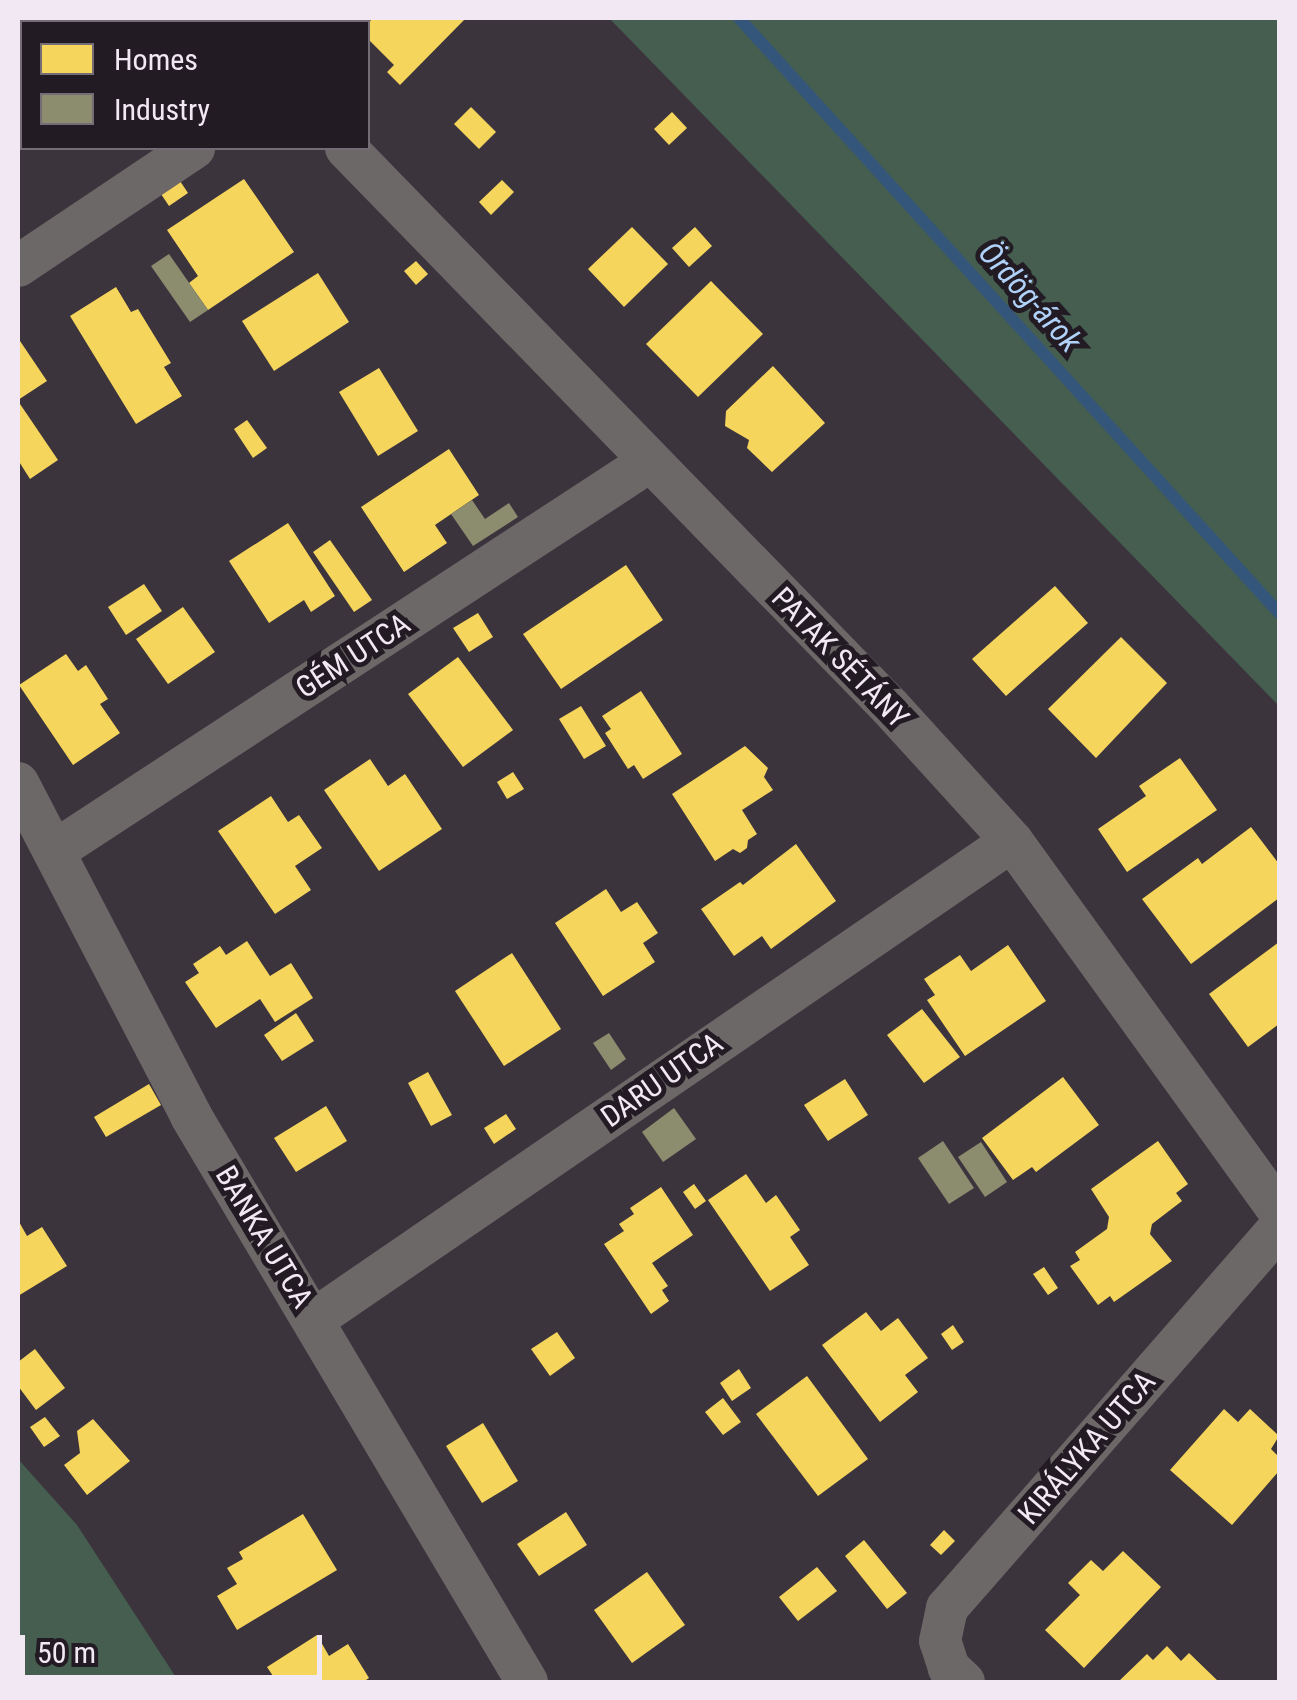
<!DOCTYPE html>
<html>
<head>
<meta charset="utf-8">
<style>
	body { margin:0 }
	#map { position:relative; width:1297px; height:1700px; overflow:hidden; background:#3c343d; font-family:"Roboto Condensed",sans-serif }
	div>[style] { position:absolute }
	.green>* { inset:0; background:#455e4f }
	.homes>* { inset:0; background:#f6d55c }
	.industry>* { inset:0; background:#8c8c6e }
	.stream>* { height:12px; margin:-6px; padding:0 6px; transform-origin:6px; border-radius:6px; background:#35567b }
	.minor>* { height:42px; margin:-21px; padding:0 21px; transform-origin:21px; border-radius:21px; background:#6c6868 }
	span { translate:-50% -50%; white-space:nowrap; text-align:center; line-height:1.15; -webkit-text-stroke:10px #221b23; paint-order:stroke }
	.street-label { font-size:30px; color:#f2e8f3 }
	.water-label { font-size:32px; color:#b0d2f9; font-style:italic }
	.frame { position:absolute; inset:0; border:20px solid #f2e8f3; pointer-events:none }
	.legend { position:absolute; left:20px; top:20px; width:350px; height:130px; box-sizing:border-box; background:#221b23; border:2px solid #756d76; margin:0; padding:12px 18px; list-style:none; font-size:30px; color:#f2e8f3 }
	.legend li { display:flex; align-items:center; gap:20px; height:50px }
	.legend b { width:50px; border:2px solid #756d76 }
	.scale { position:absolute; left:20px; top:1635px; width:302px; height:45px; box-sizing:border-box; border:5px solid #f2e8f3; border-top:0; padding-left:12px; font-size:30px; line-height:35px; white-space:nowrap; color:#f2e8f3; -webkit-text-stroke:8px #221b23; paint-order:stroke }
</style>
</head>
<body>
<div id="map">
	<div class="green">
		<div style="clip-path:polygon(609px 18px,1279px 18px,1279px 706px)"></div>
		<div style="clip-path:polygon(18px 1459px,77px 1525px,179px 1682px,18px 1682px)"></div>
	</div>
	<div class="homes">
		<div style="clip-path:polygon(373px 18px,466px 18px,400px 85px,387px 72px,394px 65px,368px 39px,368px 23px)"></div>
		<div style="clip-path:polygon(471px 107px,496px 132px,479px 149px,454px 124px)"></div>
		<div style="clip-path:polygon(672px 112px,687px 128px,669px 145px,654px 129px)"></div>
		<div style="clip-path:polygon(244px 179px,294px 252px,208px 310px,189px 283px,198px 276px,167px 230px)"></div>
		<div style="clip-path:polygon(502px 180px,514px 192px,491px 215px,479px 202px)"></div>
		<div style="clip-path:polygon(180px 181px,188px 193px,169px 206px,161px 194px)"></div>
		<div style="clip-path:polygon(632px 227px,668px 264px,624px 307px,588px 269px)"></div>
		<div style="clip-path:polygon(695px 227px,712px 246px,689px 267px,672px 248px)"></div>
		<div style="clip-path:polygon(416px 261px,428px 274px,416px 285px,404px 271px)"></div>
		<div style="clip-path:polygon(318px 273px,349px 322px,274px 371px,242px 321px)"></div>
		<div style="clip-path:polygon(711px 281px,763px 334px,698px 397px,646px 344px)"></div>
		<div style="clip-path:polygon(116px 287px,131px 312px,138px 309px,171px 363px,164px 367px,182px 396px,136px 424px,70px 316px)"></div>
		<div style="clip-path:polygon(18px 338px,47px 381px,18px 400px)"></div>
		<div style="clip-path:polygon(773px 366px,825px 423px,772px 472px,747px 448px,749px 440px,725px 426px,726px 411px)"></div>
		<div style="clip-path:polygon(379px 368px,418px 431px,378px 456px,339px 392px)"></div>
		<div style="clip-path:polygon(18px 401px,58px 460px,30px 479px,18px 460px)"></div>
		<div style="clip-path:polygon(247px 420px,267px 448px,253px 458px,234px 429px)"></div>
		<div style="clip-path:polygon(449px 449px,479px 495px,435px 525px,447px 543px,404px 572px,361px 507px)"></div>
		<div style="clip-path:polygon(288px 523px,335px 596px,311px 612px,304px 600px,269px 623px,229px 561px)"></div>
		<div style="clip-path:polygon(330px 540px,372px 600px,354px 612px,313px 552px)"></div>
		<div style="clip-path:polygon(626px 565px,663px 620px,561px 689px,523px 634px)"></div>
		<div style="clip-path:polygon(144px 584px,162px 611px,126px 635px,108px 607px)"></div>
		<div style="clip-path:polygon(1055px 586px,1088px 623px,1006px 696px,972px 659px)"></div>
		<div style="clip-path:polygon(183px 607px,215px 652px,168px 684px,136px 639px)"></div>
		<div style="clip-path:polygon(478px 613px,493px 637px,469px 652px,453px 628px)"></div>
		<div style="clip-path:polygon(1121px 637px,1167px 683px,1096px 758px,1048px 709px)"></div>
		<div style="clip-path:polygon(66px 654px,78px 671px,86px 665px,108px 699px,100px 704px,120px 733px,73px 765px,19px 685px)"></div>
		<div style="clip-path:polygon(458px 657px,513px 730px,463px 767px,408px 694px)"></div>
		<div style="clip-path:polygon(641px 691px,682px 754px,643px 779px,634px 765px,628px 769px,605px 733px,611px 729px,602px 716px)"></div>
		<div style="clip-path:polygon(581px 706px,606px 746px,584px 759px,559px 719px)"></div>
		<div style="clip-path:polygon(745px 746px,768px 768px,764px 777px,773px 790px,742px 810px,757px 834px,748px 840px,747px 848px,740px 853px,733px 849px,715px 861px,672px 794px)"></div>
		<div style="clip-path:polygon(1180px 758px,1217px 810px,1127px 872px,1098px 829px,1146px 796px,1139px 786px)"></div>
		<div style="clip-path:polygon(370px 759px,388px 786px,405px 774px,442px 829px,379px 871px,324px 790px)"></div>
		<div style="clip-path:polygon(513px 772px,524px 789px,507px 799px,497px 782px)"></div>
		<div style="clip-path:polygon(271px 796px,288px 822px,299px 815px,322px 848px,295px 866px,311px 890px,275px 914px,218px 831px)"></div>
		<div style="clip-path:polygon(1251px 827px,1279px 864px,1279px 898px,1191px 964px,1142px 899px,1198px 858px,1202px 864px)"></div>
		<div style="clip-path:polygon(796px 844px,836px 901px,771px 949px,762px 936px,734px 956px,701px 909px,740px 882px,743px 885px)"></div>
		<div style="clip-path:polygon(606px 889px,621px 912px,637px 902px,658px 933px,643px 943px,655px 962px,603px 996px,555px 923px)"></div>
		<div style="clip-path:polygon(247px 941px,270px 976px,291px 963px,313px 998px,275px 1022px,260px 999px,216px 1028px,185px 982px,199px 973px,193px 964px,220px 946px,226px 955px)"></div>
		<div style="clip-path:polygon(1279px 942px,1279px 1024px,1248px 1047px,1209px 994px)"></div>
		<div style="clip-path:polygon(1008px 945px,1046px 1001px,965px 1056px,927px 1000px,935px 995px,924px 979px,960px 955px,971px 971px)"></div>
		<div style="clip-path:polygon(512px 953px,561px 1029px,504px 1066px,455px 991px)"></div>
		<div style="clip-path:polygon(922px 1009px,960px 1057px,924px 1083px,887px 1035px)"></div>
		<div style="clip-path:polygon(296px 1013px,314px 1041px,282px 1061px,264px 1035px)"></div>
		<div style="clip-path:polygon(428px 1072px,452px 1115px,431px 1126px,408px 1083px)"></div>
		<div style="clip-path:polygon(1063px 1077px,1099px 1125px,1036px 1172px,1032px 1167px,1013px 1180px,982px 1138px)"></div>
		<div style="clip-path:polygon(845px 1079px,868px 1115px,828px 1141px,804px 1105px)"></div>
		<div style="clip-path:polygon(149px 1084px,161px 1105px,106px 1137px,94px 1117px)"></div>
		<div style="clip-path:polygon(326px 1106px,347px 1141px,296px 1172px,274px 1138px)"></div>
		<div style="clip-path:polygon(506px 1114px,516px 1129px,494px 1144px,484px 1128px)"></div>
		<div style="clip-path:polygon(1158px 1141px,1188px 1184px,1176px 1193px,1182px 1201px,1152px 1224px,1150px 1234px,1172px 1261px,1114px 1302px,1110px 1296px,1098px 1305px,1070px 1266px,1080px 1260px,1075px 1252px,1107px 1229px,1109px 1217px,1091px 1189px)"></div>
		<div style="clip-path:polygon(746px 1174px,766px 1203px,776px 1195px,800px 1230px,790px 1237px,809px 1265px,770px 1291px,708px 1200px)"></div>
		<div style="clip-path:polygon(694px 1184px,706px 1201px,695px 1209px,683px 1192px)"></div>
		<div style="clip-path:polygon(661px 1187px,693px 1235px,652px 1263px,668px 1286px,662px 1290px,669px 1301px,651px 1314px,604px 1244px,624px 1231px,619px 1224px,634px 1214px,630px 1208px)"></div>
		<div style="clip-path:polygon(18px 1220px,27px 1236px,42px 1227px,67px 1266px,18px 1296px)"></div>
		<div style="clip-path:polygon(1044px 1267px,1058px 1288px,1048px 1295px,1033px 1274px)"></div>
		<div style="clip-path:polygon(866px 1312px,881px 1331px,898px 1318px,928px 1358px,905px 1375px,918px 1392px,880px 1422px,822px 1345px)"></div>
		<div style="clip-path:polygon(953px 1325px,964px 1342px,952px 1350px,941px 1334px)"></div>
		<div style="clip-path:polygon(557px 1332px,575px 1358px,550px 1376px,531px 1349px)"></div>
		<div style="clip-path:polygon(35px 1349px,65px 1388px,36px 1410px,18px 1386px,18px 1362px)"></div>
		<div style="clip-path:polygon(739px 1369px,751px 1388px,732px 1401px,720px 1383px)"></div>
		<div style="clip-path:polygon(807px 1376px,868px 1459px,818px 1496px,756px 1414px)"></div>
		<div style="clip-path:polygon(723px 1398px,741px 1422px,723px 1435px,705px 1412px)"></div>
		<div style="clip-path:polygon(1224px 1409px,1238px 1422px,1250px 1409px,1279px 1436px,1271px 1449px,1279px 1457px,1279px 1471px,1232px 1525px,1170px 1470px)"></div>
		<div style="clip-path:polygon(45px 1417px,60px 1436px,44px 1447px,30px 1427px)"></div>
		<div style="clip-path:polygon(93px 1419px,130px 1461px,87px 1495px,64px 1465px,80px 1453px,77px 1431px)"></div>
		<div style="clip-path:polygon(483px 1423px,518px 1481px,482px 1503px,446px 1446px)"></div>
		<div style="clip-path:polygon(566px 1512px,587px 1545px,539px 1576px,517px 1544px)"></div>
		<div style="clip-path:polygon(303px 1514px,337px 1570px,237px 1630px,217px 1596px,237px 1584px,227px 1568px,243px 1559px,239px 1552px)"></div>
		<div style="clip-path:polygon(944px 1530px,955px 1541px,941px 1555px,930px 1545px)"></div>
		<div style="clip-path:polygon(864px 1540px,907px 1593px,887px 1609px,845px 1556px)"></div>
		<div style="clip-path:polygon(1123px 1551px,1161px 1587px,1084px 1668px,1045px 1630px,1080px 1595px,1068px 1583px,1091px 1560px,1103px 1571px)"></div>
		<div style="clip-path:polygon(817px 1567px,837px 1591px,798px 1621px,779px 1597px)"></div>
		<div style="clip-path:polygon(647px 1572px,685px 1625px,632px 1663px,594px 1610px)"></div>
		<div style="clip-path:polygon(317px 1635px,329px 1656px,348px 1644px,369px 1678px,363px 1682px,277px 1682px,267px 1667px)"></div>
		<div style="clip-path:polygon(1167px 1646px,1181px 1661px,1189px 1653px,1219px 1682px,1118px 1682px,1147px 1654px,1153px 1660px)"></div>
	</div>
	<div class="industry">
		<div style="clip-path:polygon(169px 254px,208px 310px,190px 322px,151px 266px)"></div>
		<div style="clip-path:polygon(472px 500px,485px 519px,509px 503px,518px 517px,473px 546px,451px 514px)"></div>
		<div style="clip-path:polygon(609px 1033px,626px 1059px,611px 1070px,593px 1043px)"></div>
		<div style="clip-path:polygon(674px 1108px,696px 1139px,663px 1162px,642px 1132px)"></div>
		<div style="clip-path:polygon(943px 1141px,974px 1188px,949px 1204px,918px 1158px)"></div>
		<div style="clip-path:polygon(981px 1142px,1007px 1182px,985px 1197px,958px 1157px)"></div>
	</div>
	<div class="stream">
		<div style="left:739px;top:18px;width:805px;rotate:47.77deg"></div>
	</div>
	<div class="minor">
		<div style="left:245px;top:18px;width:6px;rotate:45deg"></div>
		<div style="left:346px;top:148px;width:780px;rotate:45.78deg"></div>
		<div style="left:890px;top:707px;width:181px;rotate:47.7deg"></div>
		<div style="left:1012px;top:841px;width:458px;rotate:54.2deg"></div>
		<div style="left:18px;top:266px;width:212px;rotate:-33.8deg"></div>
		<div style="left:18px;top:783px;width:375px;rotate:62.5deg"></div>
		<div style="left:191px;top:1116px;width:658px;rotate:59.3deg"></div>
		<div style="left:56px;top:850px;width:709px;rotate:-33.2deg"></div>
		<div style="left:313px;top:1320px;width:847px;rotate:-34.42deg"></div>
		<div style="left:964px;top:1682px;width:21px;rotate:-137deg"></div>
		<div style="left:949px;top:1668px;width:28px;rotate:-108deg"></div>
		<div style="left:940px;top:1641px;width:34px;rotate:-78deg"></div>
		<div style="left:947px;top:1608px;width:506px;rotate:-48.85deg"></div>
	</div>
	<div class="street-label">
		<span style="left:353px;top:656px;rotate:-33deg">GÉM UTCA</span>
		<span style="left:840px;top:658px;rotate:46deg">PATAK SÉTÁNY</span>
		<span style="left:662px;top:1080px;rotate:-35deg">DARU UTCA</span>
		<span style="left:264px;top:1237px;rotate:59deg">BANKA UTCA</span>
		<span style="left:1087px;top:1448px;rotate:-49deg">KIRÁLYKA UTCA</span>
	</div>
	<div class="water-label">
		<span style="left:1030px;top:297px;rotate:48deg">Ördög-árok</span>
	</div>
	<div class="frame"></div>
	<ul class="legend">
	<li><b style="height:28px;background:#f6d55c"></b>Homes</li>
	<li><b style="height:28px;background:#8c8c6e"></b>Industry</li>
	</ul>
	<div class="scale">50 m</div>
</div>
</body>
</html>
